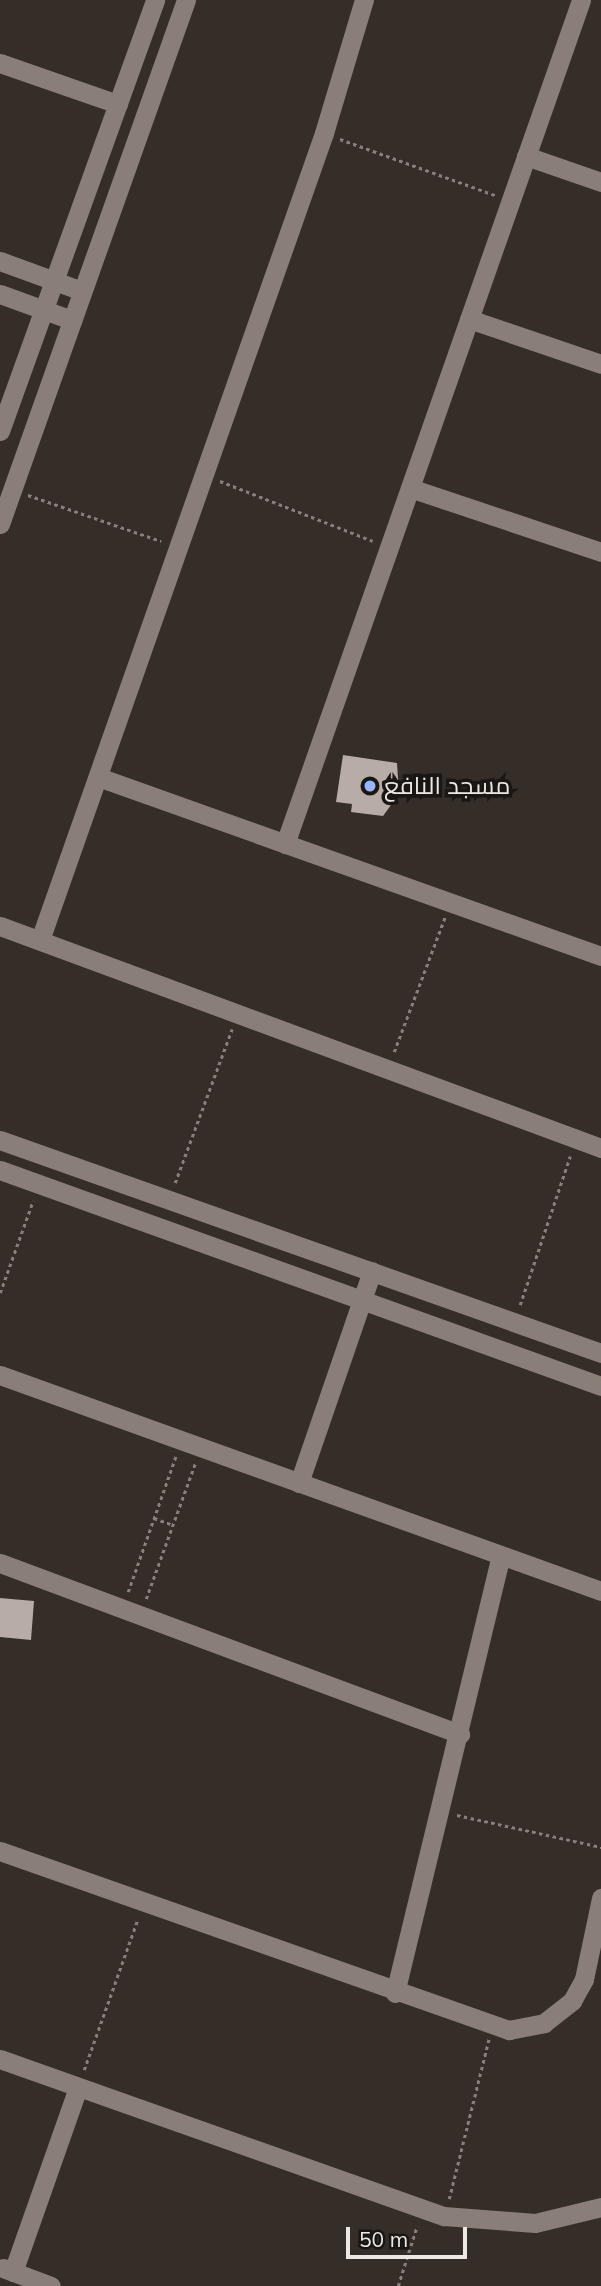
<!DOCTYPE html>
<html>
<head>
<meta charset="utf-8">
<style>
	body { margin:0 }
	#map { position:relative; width:601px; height:2286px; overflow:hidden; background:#352d28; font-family:Mulish,Cairo,sans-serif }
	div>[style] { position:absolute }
	.building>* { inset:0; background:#b7aca6 }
	.path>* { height:2.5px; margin-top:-1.25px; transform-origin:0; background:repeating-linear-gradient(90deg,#88807c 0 3.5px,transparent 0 7px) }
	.minor>* { height:19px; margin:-9.5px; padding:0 9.5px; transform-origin:9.5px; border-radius:9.5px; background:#897f78 }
	.dots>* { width:19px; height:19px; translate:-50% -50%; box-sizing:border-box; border:4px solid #1a1614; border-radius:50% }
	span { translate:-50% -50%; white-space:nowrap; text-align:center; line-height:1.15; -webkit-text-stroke:7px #1a1614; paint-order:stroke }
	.poi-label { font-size:24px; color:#eee8e4 }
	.left { translate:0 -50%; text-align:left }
	.scale { position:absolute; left:346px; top:2227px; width:121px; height:32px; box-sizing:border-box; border:4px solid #eee8e4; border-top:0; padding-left:9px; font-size:21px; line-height:24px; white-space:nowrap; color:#eee8e4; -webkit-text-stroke:5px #1a1614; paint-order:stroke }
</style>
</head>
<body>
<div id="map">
	<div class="building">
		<div style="clip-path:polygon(343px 755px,397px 763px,399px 794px,383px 816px,351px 812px,352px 804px,336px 802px)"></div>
		<div style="clip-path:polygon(0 1598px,34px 1601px,31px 1640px,0 1637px)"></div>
	</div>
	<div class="path">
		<div style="left:340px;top:139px;width:165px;rotate:19.9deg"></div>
		<div style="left:220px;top:481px;width:164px;rotate:21.4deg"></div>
		<div style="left:28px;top:495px;width:141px;rotate:19.1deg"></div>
		<div style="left:394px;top:1052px;width:144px;rotate:-69.3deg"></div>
		<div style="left:175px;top:1183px;width:164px;rotate:-69.7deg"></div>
		<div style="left:0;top:1293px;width:98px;rotate:-70.3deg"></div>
		<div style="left:520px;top:1305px;width:157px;rotate:-71.4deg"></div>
		<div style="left:154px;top:1518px;width:20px;rotate:20deg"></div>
		<div style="left:128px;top:1592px;width:144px;rotate:-70.6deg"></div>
		<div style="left:146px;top:1599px;width:144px;rotate:-70.1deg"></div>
		<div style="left:457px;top:1815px;width:148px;rotate:12.5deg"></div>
		<div style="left:84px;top:2070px;width:161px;rotate:-70.4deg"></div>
		<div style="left:449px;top:2199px;width:165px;rotate:-76deg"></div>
		<div style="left:398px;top:2286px;width:63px;rotate:-72.4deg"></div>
	</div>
	<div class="minor">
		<div style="left:0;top:63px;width:125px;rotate:19.2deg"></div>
		<div style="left:526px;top:156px;width:79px;rotate:19.1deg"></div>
		<div style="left:0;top:261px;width:87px;rotate:20.1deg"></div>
		<div style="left:0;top:294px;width:77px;rotate:19.9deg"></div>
		<div style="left:469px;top:319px;width:139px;rotate:18.8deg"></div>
		<div style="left:0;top:431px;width:458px;rotate:-70.2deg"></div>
		<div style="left:410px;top:488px;width:201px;rotate:18.5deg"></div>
		<div style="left:0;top:524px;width:556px;rotate:-70.46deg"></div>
		<div style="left:101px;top:778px;width:531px;rotate:19.6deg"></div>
		<div style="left:285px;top:844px;width:894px;rotate:-70.67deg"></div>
		<div style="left:0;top:926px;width:641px;rotate:20.27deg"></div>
		<div style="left:40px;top:940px;width:856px;rotate:-70.61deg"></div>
		<div style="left:324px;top:133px;width:139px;rotate:-73.3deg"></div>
		<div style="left:0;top:1140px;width:638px;rotate:19.51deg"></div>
		<div style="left:0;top:1170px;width:639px;rotate:19.77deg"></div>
		<div style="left:0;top:1375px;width:639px;rotate:19.77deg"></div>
		<div style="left:299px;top:1483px;width:224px;rotate:-71deg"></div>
		<div style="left:0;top:1563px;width:491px;rotate:20.4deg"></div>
		<div style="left:0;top:1851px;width:540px;rotate:19.38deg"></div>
		<div style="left:509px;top:2030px;width:36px;rotate:-11deg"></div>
		<div style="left:544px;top:2023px;width:36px;rotate:-38deg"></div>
		<div style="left:572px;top:2001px;width:25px;rotate:-61deg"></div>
		<div style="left:584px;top:1979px;width:83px;rotate:-78.1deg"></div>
		<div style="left:395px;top:1993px;width:450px;rotate:-76.4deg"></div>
		<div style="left:0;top:2059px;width:471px;rotate:19.5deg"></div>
		<div style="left:444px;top:2216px;width:91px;rotate:4.4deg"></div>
		<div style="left:535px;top:2223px;width:68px;rotate:-13.6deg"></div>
		<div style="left:3px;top:2268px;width:51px;rotate:20.6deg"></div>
		<div style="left:13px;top:2272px;width:196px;rotate:-70.6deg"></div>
	</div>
	<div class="dots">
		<div style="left:370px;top:786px;background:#95b6fd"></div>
	</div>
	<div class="poi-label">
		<span class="left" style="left:384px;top:786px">مسجد النافع</span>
	</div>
	<div class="scale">50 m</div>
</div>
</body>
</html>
